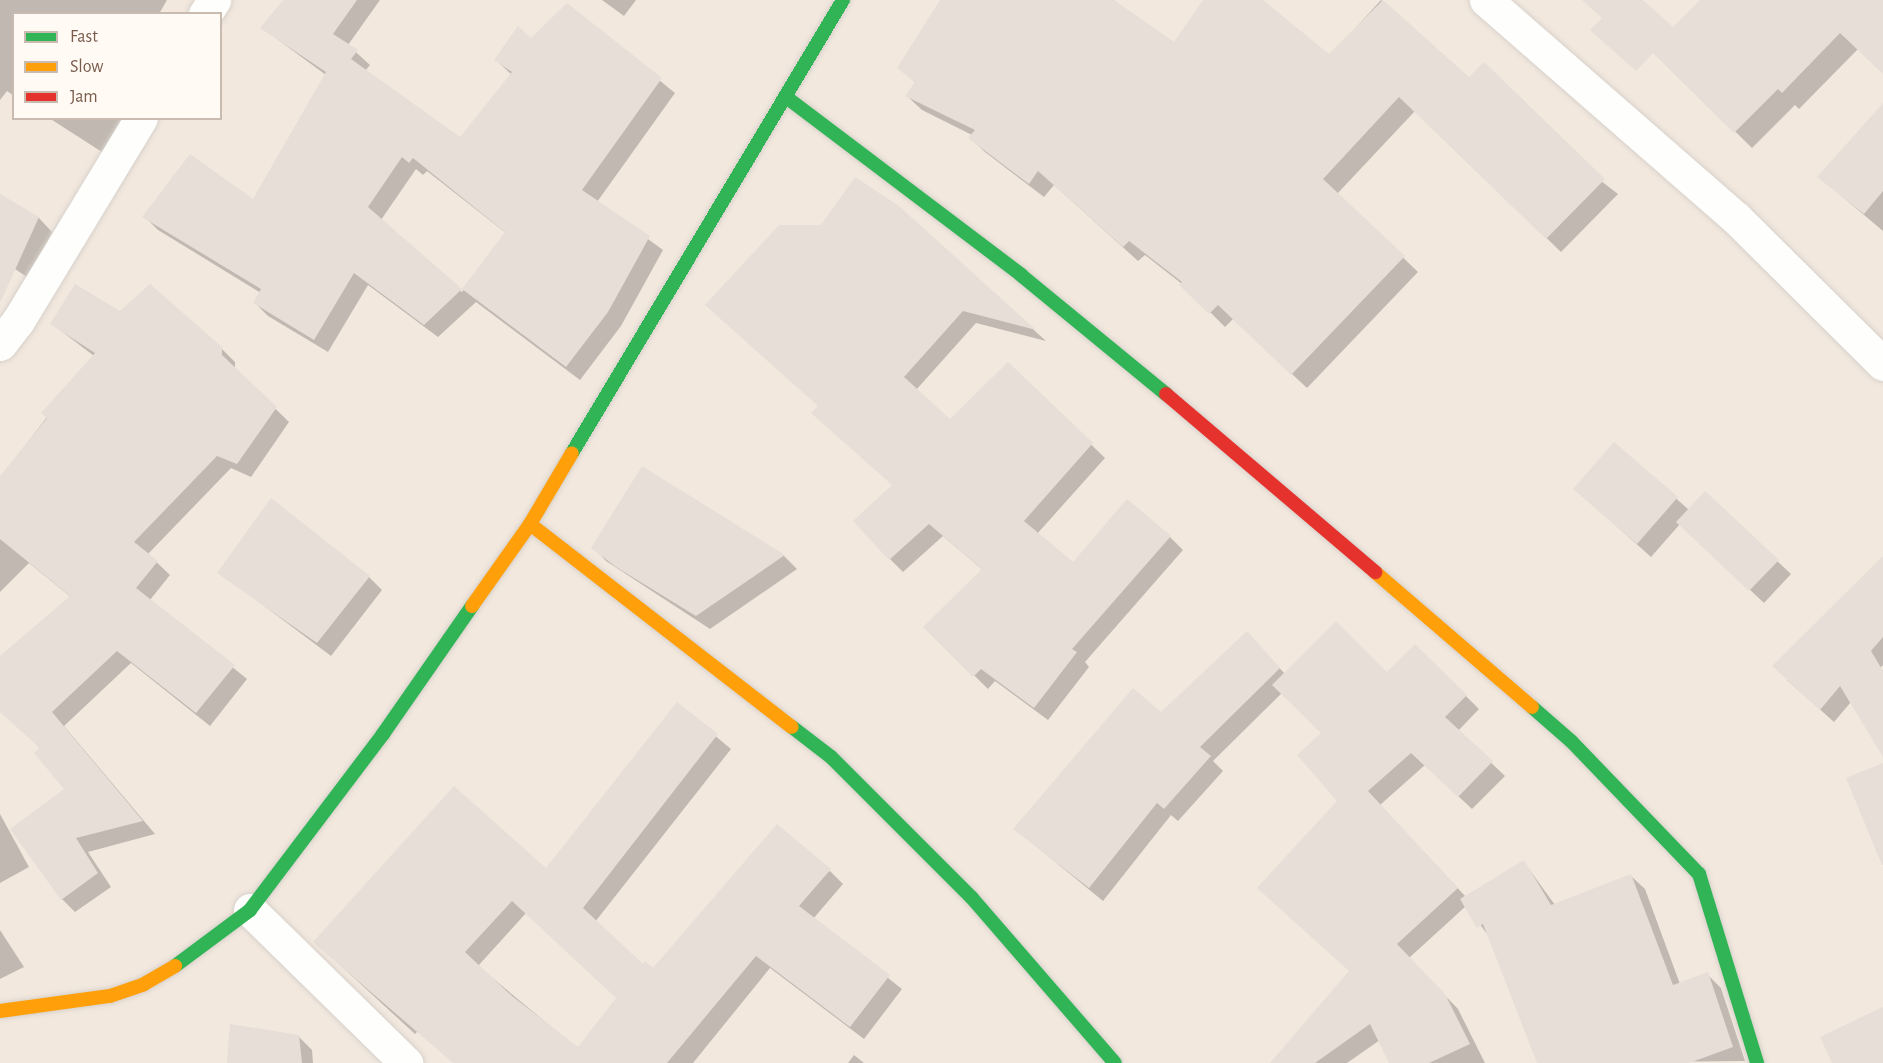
<!DOCTYPE html>
<html>
<head>
<meta charset="utf-8">
<style>
	body { margin:0 }
	#map { position:relative; width:1883px; height:1063px; overflow:hidden; background:#f9f5f0; font-family:"Alegreya Sans",sans-serif }
	div>[style] { position:absolute }
	.residential>* { inset:0; background:#f2e8de }
	.shadow>* { inset:0; background:#0003 }
	.building>* { inset:0; background:#e6ded7 }
	.roads { filter:drop-shadow(0 0 2px #d7d1cb) drop-shadow(0 0 2px #d7d1cb) }
	.street>* { height:33px; margin:-16.5px; padding:0 16.5px; transform-origin:16.5px; border-radius:16.5px; background:#fefefd }
	.fast>* { height:14px; margin:-7px; padding:0 7px; transform-origin:7px; border-radius:7px; background:#30b455 }
	.slow>* { height:14px; margin:-7px; padding:0 7px; transform-origin:7px; border-radius:7px; background:#ff9f0a }
	.jam>* { height:14px; margin:-7px; padding:0 7px; transform-origin:7px; border-radius:7px; background:#e5322d }
	span { translate:-50% -50%; white-space:nowrap; text-align:center; line-height:1.15; -webkit-text-stroke:4.5px #fffaf3; paint-order:stroke }
	.legend { position:absolute; left:12px; top:12px; width:210px; height:108px; box-sizing:border-box; background:#fffaf3; border:2px solid #cabbb1; margin:0; padding:8px 10px; list-style:none; font-size:18px; color:#7a5c4d }
	.legend li { display:flex; align-items:center; gap:12px; height:30px }
	.legend b { width:30px; border:2px solid #cabbb1 }
</style>
</head>
<body>
<div id="map">
	<div class="residential">
		<div style="clip-path:polygon(evenodd,0 0,1883px 0,1883px 1063px,0 1063px,0 0,14px 14px,220px 14px,220px 118px,14px 118px,14px 14px)"></div>
	</div>
	<div class="shadow">
		<div style="clip-path:polygon(0 0,167px 0,159px 14px,14px 14px,14px 96px,7px 91px,0 100px)"></div>
		<div style="clip-path:polygon(evenodd,285px 0,380px 0,348px 45px,370px 65px,365px 71px,460px 139px,512px 75px,496px 60px,531px 40px,567px 5px,675px 93px,597px 202px,663px 250px,621px 326px,580px 380px,476px 302px,438px 337px,368px 285px,328px 352px,268px 316px,255px 303px,261px 293px,158px 230px,144px 216px,254px 201px,326px 75px,262px 28px,285px 0,416px 169px,423px 175px,427px 171px,506px 233px,462px 292px,381px 220px,416px 169px)"></div>
		<div style="clip-path:polygon(602px 0,636px 0,624px 16px)"></div>
		<div style="clip-path:polygon(941px 0,1111px 0,1174px 45px,1204px 0,1261px 0,1330px 56px,1381px 0,1469px 79px,1618px 194px,1561px 252px,1415px 111px,1337px 194px,1418px 272px,1307px 388px,1233px 319px,1225px 327px,1182px 284px,1145px 255px,1138px 261px,1054px 185px,1044px 197px,985px 152px,970px 138px,972px 135px,922px 110px,907px 96px,916px 83px,899px 68px)"></div>
		<div style="clip-path:polygon(1702px 0,1883px 0,1883px 73px,1858px 49px,1799px 109px,1795px 105px,1752px 148px,1652px 50px)"></div>
		<div style="clip-path:polygon(1883px 106px,1883px 231px,1819px 177px)"></div>
		<div style="clip-path:polygon(49px 118px,124px 118px,102px 152px)"></div>
		<div style="clip-path:polygon(0 195px,39px 218px,52px 232px,30px 279px,0 259px)"></div>
		<div style="clip-path:polygon(898px 207px,1046px 341px,976px 323px,916px 390px,950px 421px,1008px 364px,1105px 458px,1037px 534px,1073px 564px,1170px 537px,1183px 550px,1085px 662px,1089px 667px,1048px 720px,995px 681px,988px 689px,925px 627px,983px 570px,943px 536px,903px 572px,890px 559px,894px 486px,819px 406px,822px 227px)"></div>
		<div style="clip-path:polygon(120px 313px,221px 348px,235px 362px,235px 369px,289px 422px,251px 477px,231px 468px,148px 554px,170px 575px,150px 600px,247px 679px,210px 726px,131px 663px,64px 726px,155px 834px,88px 852px,111px 887px,75px 912px,62px 899px,66px 789px,41px 749px,0 709px,0 658px,71px 597px,29px 563px,0 592px,0 478px,94px 356px,52px 324px)"></div>
		<div style="clip-path:polygon(1615px 444px,1689px 510px,1705px 493px,1791px 574px,1764px 603px,1680px 524px,1651px 557px,1575px 489px)"></div>
		<div style="clip-path:polygon(643px 468px,784px 556px,797px 569px,710px 629px,606px 561px,593px 547px)"></div>
		<div style="clip-path:polygon(1883px 557px,1883px 665px,1874px 675px,1883px 670px,1883px 754px,1851px 702px,1834px 722px,1787px 680px)"></div>
		<div style="clip-path:polygon(219px 572px,369px 577px,382px 590px,331px 656px)"></div>
		<div style="clip-path:polygon(1247px 633px,1285px 674px,1387px 674px,1415px 646px,1479px 709px,1458px 731px,1505px 776px,1472px 809px,1425px 765px,1380px 805px,1466px 897px,1524px 862px,1555px 905px,1631px 876px,1645px 889px,1680px 984px,1707px 974px,1721px 988px,1745px 1061px,1538px 1063px,1491px 939px,1466px 906px,1409px 958px,1458px 1009px,1485px 1063px,1391px 1063px,1380px 1040px,1347px 1063px,1272px 1063px,1350px 971px,1340px 801px,1324px 734px,1282px 693px,1213px 761px,1223px 771px,1178px 821px,1171px 815px,1103px 901px,1015px 829px,1161px 714px)"></div>
		<div style="clip-path:polygon(evenodd,677px 704px,731px 749px,595px 922px,643px 966px,654px 970px,830px 871px,843px 884px,813px 919px,902px 989px,864px 1039px,770px 968px,693px 1063px,454px 1063px,419px 1030px,415px 1034px,315px 942px,546px 871px,677px 704px,526px 913px,618px 998px,578px 1049px,478px 966px,526px 913px)"></div>
		<div style="clip-path:polygon(0 814px,29px 867px,0 883px)"></div>
		<div style="clip-path:polygon(0 930px,24px 967px,0 979px)"></div>
		<div style="clip-path:polygon(298px 1036px,312px 1050px,313px 1063px,229px 1063px)"></div>
		<div style="clip-path:polygon(854px 1055px,864px 1063px,848px 1063px)"></div>
	</div>
	<div class="building">
		<div style="clip-path:polygon(evenodd,283px 0,357px 0,333px 34px,358px 50px,351px 59px,460px 137px,512px 72px,494px 60px,518px 26px,531px 38px,567px 3px,662px 78px,582px 190px,650px 236px,608px 312px,566px 367px,462px 289px,424px 325px,354px 273px,314px 340px,253px 303px,261px 289px,142px 217px,190px 154px,253px 199px,326px 72px,260px 28px,283px 0,402px 157px,409px 163px,413px 158px,505px 232px,462px 289px,368px 207px,402px 157px)"></div>
		<div style="clip-path:polygon(940px 0,1114px 0,1174px 42px,1203px 0,1263px 0,1329px 54px,1383px 0,1469px 77px,1484px 62px,1605px 179px,1546px 239px,1399px 97px,1323px 179px,1405px 256px,1291px 375px,1218px 305px,1209px 314px,1179px 285px,1182px 282px,1129px 241px,1123px 247px,1038px 171px,1029px 184px,968px 138px,975px 130px,905px 96px,915px 82px,897px 68px)"></div>
		<div style="clip-path:polygon(1582px 0,1643px 0,1673px 27px,1700px 0,1883px 0,1883px 74px,1840px 33px,1782px 93px,1778px 89px,1734px 133px,1653px 53px,1636px 71px,1590px 30px,1602px 18px)"></div>
		<div style="clip-path:polygon(1883px 103px,1883px 191px,1864px 214px,1817px 177px)"></div>
		<div style="clip-path:polygon(855px 177px,899px 206px,1036px 330px,963px 311px,904px 377px,950px 419px,1008px 362px,1093px 443px,1024px 521px,1073px 562px,1127px 499px,1171px 536px,1072px 649px,1077px 652px,1034px 708px,981px 669px,973px 677px,923px 627px,982px 569px,929px 524px,889px 560px,853px 521px,892px 485px,811px 413px,818px 406px,705px 305px,779px 225px,821px 225px)"></div>
		<div style="clip-path:polygon(0 194px,39px 217px,0 303px)"></div>
		<div style="clip-path:polygon(75px 284px,120px 311px,150px 284px,222px 347px,222px 355px,277px 407px,237px 464px,217px 456px,134px 542px,158px 561px,136px 588px,235px 665px,196px 713px,117px 651px,52px 712px,143px 821px,76px 838px,98px 873px,61px 900px,10px 829px,64px 789px,34px 753px,40px 748px,0 712px,0 656px,70px 596px,0 539px,0 476px,47px 418px,41px 413px,95px 353px,50px 324px)"></div>
		<div style="clip-path:polygon(1614px 442px,1678px 497px,1637px 544px,1573px 489px)"></div>
		<div style="clip-path:polygon(642px 466px,785px 555px,696px 616px,616px 567px,591px 548px)"></div>
		<div style="clip-path:polygon(1705px 491px,1779px 560px,1749px 591px,1676px 522px)"></div>
		<div style="clip-path:polygon(271px 498px,370px 576px,317px 643px,217px 573px)"></div>
		<div style="clip-path:polygon(1883px 556px,1883px 637px,1871px 651px,1883px 671px,1883px 757px,1840px 686px,1820px 710px,1772px 666px)"></div>
		<div style="clip-path:polygon(1336px 621px,1387px 672px,1415px 644px,1467px 695px,1445px 717px,1493px 761px,1458px 797px,1411px 753px,1368px 791px,1458px 888px,1397px 944px,1445px 994px,1470px 1044px,1429px 1063px,1389px 1063px,1370px 1024px,1315px 1063px,1270px 1063px,1349px 971px,1257px 888px,1337px 801px,1297px 755px,1321px 733px,1272px 685px)"></div>
		<div style="clip-path:polygon(1247px 631px,1280px 668px,1200px 747px,1211px 756px,1164px 809px,1157px 803px,1089px 888px,1013px 829px,1133px 688px,1161px 712px)"></div>
		<div style="clip-path:polygon(evenodd,677px 702px,718px 734px,583px 908px,643px 964px,645px 961px,653px 968px,777px 824px,831px 869px,799px 906px,890px 975px,850px 1027px,756px 956px,667px 1063px,453px 1063px,313px 942px,454px 786px,546px 868px,677px 702px,512px 901px,616px 998px,578px 1047px,512px 996px,465px 952px,512px 901px)"></div>
		<div style="clip-path:polygon(1883px 763px,1883px 865px,1882px 865px,1846px 778px)"></div>
		<div style="clip-path:polygon(1524px 860px,1551px 905px,1631px 874px,1673px 985px,1708px 972px,1733px 1047px,1689px 1063px,1537px 1063px,1483px 924px,1477px 928px,1460px 899px)"></div>
		<div style="clip-path:polygon(1883px 1007px,1883px 1063px,1832px 1063px,1820px 1037px)"></div>
		<div style="clip-path:polygon(230px 1024px,299px 1035px,302px 1063px,227px 1063px)"></div>
	</div>
	<div class="roads">
		<div class="street">
			<div style="left:1486px;top:0;width:332px;rotate:41.1deg"></div>
			<div style="left:1736px;top:218px;width:207px;rotate:44.8deg"></div>
			<div style="left:205px;top:14px;width:17px;rotate:-57deg"></div>
			<div style="left:0;top:344px;width:29px;rotate:-52deg"></div>
			<div style="left:18px;top:321px;width:237px;rotate:-58.8deg"></div>
			<div style="left:250px;top:910px;width:219px;rotate:44.4deg"></div>
		</div>
		<div class="fast">
			<div style="left:786px;top:97px;width:295px;rotate:37.1deg"></div>
			<div style="left:1021px;top:275px;width:188px;rotate:39.4deg"></div>
			<div style="left:572px;top:453px;width:528px;rotate:-59.11deg"></div>
			<div style="left:1532px;top:707px;width:52px;rotate:41.1deg"></div>
			<div style="left:1571px;top:741px;width:185px;rotate:46.1deg"></div>
			<div style="left:1699px;top:874px;width:198px;rotate:72.9deg"></div>
			<div style="left:792px;top:727px;width:49px;rotate:37.6deg"></div>
			<div style="left:831px;top:757px;width:199px;rotate:45deg"></div>
			<div style="left:972px;top:898px;width:218px;rotate:49.1deg"></div>
			<div style="left:175px;top:966px;width:94px;rotate:-36.7deg"></div>
			<div style="left:250px;top:910px;width:221px;rotate:-52.9deg"></div>
			<div style="left:383px;top:734px;width:156px;rotate:-55.2deg"></div>
		</div>
		<div class="slow">
			<div style="left:530px;top:524px;width:331px;rotate:37.8deg"></div>
			<div style="left:1375px;top:572px;width:207px;rotate:40.7deg"></div>
			<div style="left:472px;top:606px;width:100px;rotate:-54.7deg"></div>
			<div style="left:530px;top:524px;width:82px;rotate:-59.4deg"></div>
			<div style="left:0;top:1011px;width:111px;rotate:-7.8deg"></div>
			<div style="left:110px;top:996px;width:36px;rotate:-19deg"></div>
			<div style="left:144px;top:984px;width:36px;rotate:-30deg"></div>
		</div>
		<div class="jam">
			<div style="left:1166px;top:394px;width:275px;rotate:40.4deg"></div>
		</div>
	</div>
	<ul class="legend">
	<li><b style="height:8px;background:#30b455"></b>Fast</li>
	<li><b style="height:8px;background:#ff9f0a"></b>Slow</li>
	<li><b style="height:8px;background:#e5322d"></b>Jam</li>
	</ul>
</div>
</body>
</html>
